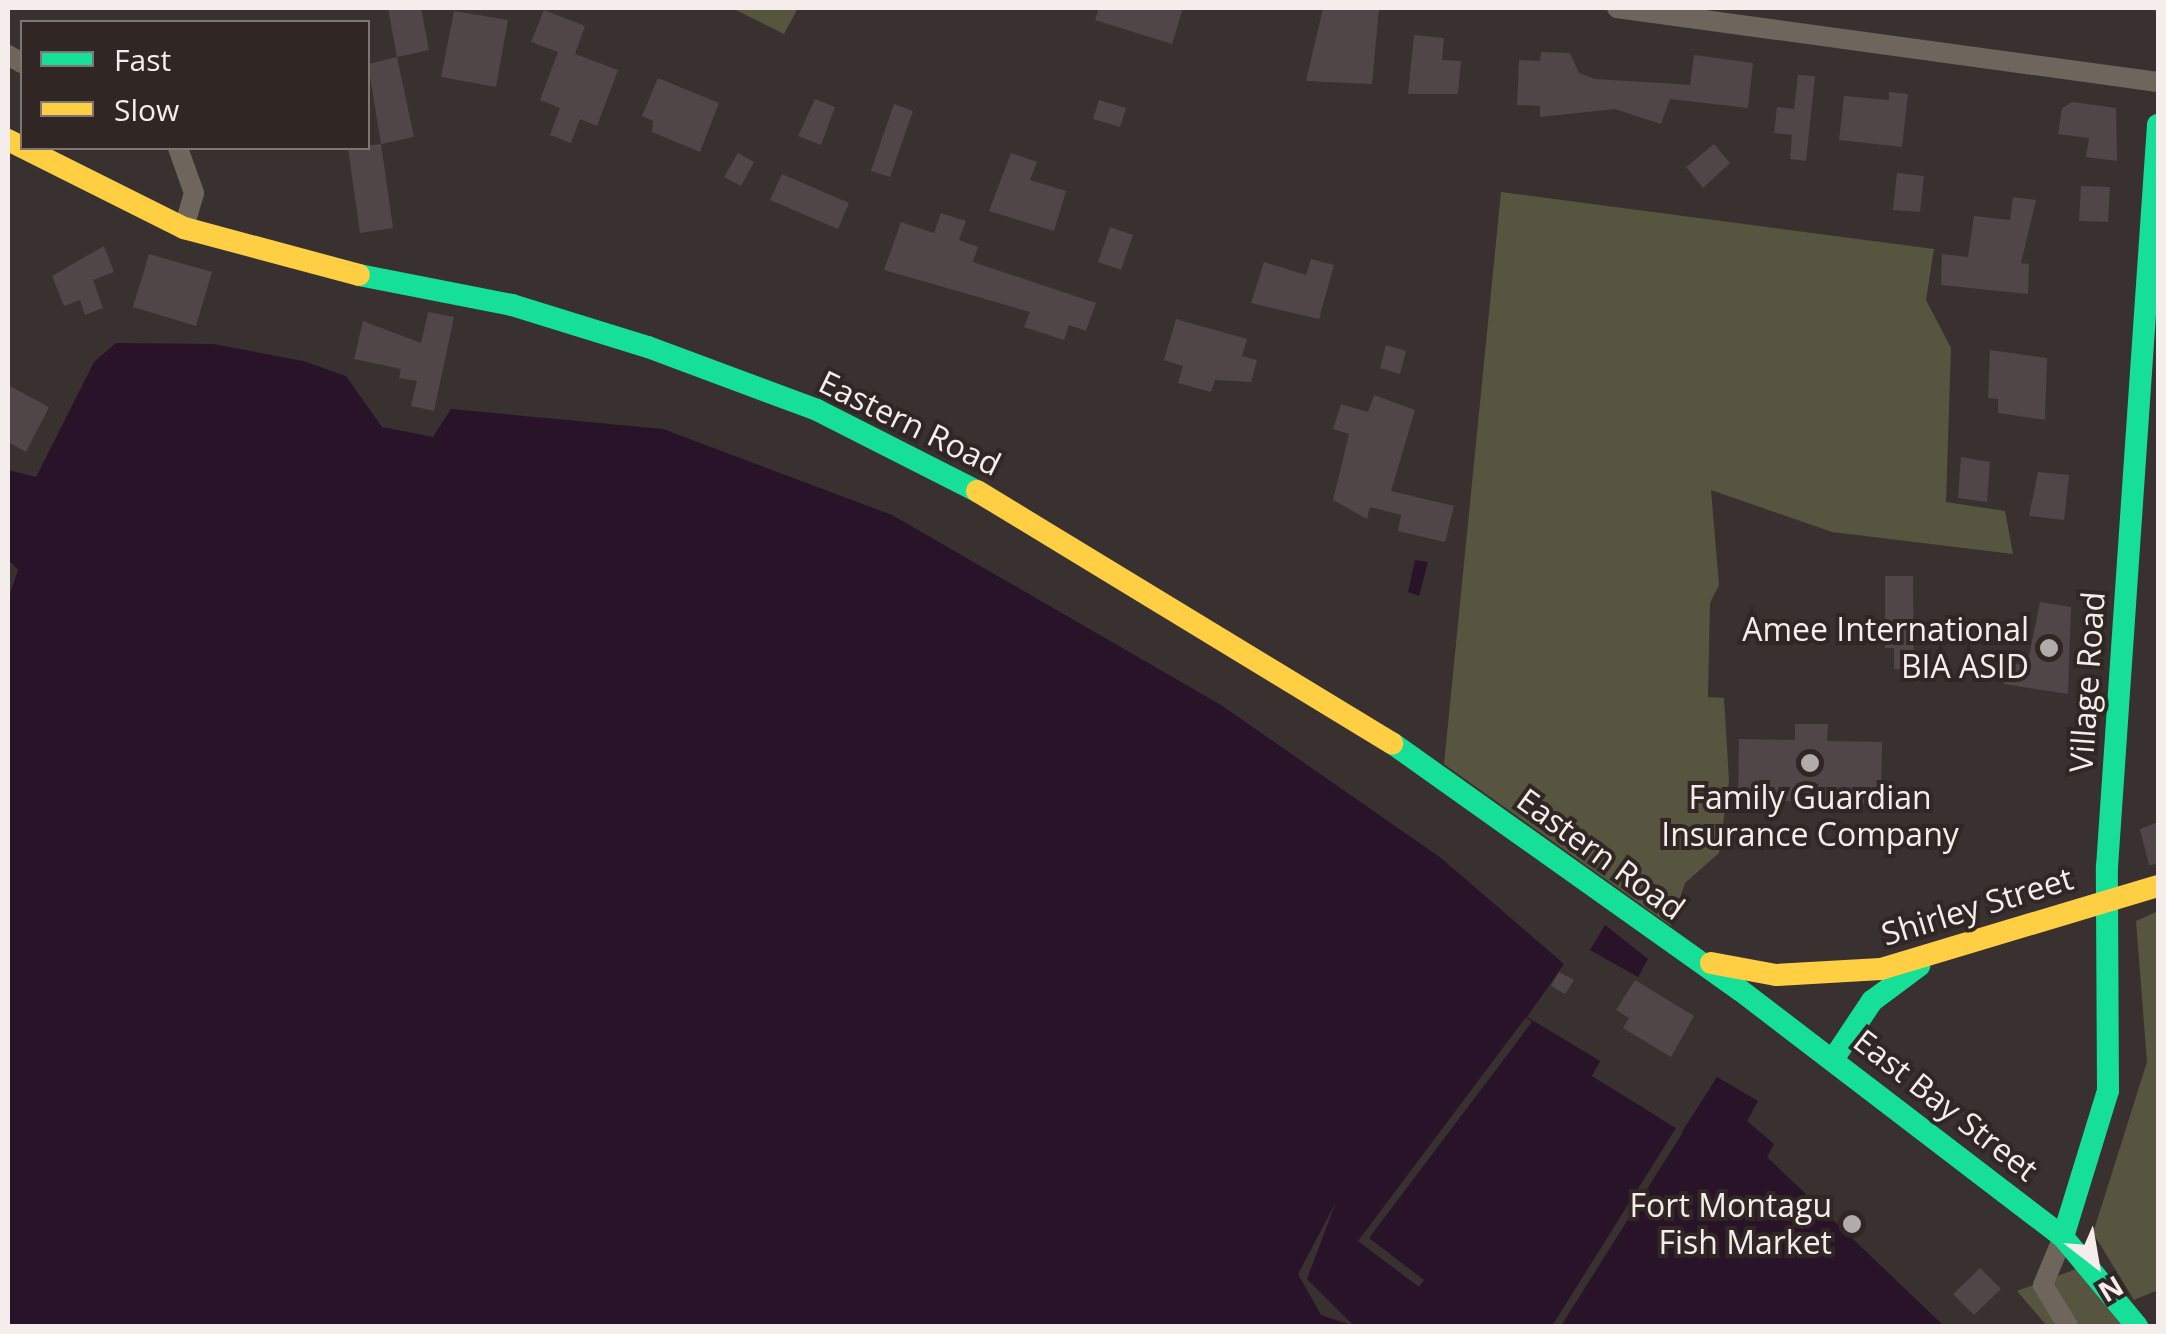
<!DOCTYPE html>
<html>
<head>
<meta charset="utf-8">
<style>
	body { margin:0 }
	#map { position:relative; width:2166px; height:1334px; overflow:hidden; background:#383130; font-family:"Open Sans",sans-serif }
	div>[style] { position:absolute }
	.green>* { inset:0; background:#57553f }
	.water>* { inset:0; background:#281328 }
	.pier>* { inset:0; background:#383130 }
	.building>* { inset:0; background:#504647 }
	.street>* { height:20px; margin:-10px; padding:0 10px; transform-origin:10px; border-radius:10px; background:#6e665d }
	.fast>* { height:22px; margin:-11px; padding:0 11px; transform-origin:11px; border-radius:11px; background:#16e098 }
	.slow>* { height:22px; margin:-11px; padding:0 11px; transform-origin:11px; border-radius:11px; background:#ffcf43 }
	.dots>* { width:28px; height:28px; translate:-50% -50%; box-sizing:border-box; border:5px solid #302623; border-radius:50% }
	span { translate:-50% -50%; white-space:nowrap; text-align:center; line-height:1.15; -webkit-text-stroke:8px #302623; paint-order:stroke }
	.street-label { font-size:32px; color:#f5edeb }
	.poi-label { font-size:32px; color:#f5edeb }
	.right { translate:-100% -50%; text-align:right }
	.frame { position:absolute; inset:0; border:10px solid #f5edeb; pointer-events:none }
	.legend { position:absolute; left:20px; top:20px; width:350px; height:130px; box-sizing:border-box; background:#302623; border:2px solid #7f7673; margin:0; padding:12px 18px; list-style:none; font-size:30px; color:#f5edeb }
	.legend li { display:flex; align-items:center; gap:20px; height:50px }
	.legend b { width:50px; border:2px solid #7f7673 }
	.north { position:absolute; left:2046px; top:1214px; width:100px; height:100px; -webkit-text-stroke:8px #302623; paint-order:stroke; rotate:149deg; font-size:28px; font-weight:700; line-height:40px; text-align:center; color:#f5edeb }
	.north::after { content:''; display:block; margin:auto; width:35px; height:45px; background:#f5edeb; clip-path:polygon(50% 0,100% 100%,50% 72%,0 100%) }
</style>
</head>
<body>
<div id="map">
	<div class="green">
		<div style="clip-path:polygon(732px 8px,798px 8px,784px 34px)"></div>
		<div style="clip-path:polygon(1501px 192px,1934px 249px,1926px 300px,1951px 348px,1946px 502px,2005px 511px,2013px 554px,1832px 532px,1711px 490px,1719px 585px,1710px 603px,1708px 697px,1724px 698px,1729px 781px,1719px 853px,1685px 883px,1671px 926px,1444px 764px)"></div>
		<div style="clip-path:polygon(2158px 911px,2158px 1290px,2134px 1300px,2093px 1233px,2147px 1062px,2136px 921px)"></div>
		<div style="clip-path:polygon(2076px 1269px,2123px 1326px,2047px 1326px,2017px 1291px)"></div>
	</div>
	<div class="water">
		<div style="clip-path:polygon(116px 343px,213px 344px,303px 361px,346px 376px,382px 427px,433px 437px,451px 409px,663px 429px,892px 515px,1221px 705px,1441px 858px,1564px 964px,1527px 1017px,1600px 1061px,1592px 1076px,1682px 1132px,1717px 1077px,1758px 1101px,1747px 1121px,1774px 1144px,1767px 1157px,1944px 1326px,8px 1326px,8px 599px,18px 570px,8px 559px,8px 470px,36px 477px,94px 362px)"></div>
		<div style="clip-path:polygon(1415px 560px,1428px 562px,1419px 596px,1408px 592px)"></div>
		<div style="clip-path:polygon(1605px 925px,1648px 959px,1638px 977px,1590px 950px)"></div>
	</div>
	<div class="pier">
		<div style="clip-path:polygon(1526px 1017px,1532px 1022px,1369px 1238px,1424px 1280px,1419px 1287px,1358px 1241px)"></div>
		<div style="clip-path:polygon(1676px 1128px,1683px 1132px,1561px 1326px,1552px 1326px)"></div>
		<div style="clip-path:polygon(1336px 1202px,1307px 1279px,1354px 1326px,1321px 1315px,1298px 1274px)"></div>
	</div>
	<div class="building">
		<div style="clip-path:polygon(388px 8px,421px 8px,429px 50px,397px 57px)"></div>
		<div style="clip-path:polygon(1099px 8px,1183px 8px,1172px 44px,1095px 20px)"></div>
		<div style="clip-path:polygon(1323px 8px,1379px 8px,1372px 84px,1306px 81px)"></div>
		<div style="clip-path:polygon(544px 10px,585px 26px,575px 54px,618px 70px,597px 126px,580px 119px,571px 143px,550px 135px,560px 108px,540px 100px,558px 52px,531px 42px)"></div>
		<div style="clip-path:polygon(454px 11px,508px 20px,496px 87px,441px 77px)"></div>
		<div style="clip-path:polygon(1414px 35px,1444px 38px,1442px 60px,1461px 61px,1458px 94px,1408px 94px)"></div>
		<div style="clip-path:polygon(1541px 52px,1570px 53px,1579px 73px,1595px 79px,1661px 83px,1690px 85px,1694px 55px,1753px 63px,1748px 108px,1670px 99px,1661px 124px,1615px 109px,1540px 117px,1540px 106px,1517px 105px,1519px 60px,1540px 61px)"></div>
		<div style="clip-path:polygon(397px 57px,414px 137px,381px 144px,368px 64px)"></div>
		<div style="clip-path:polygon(1798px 75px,1815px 76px,1806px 161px,1790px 159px,1792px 135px,1774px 133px,1777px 107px,1794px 109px)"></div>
		<div style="clip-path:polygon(658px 78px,719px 103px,700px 152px,652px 132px,653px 121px,642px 116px)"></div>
		<div style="clip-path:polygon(1889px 92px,1908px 94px,1902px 147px,1839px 140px,1844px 96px,1889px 100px)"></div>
		<div style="clip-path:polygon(815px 99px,835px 107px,821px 145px,798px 136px)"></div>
		<div style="clip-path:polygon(1099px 100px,1126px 108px,1120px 127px,1093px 119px)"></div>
		<div style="clip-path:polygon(2072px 102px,2116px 108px,2117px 161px,2086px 157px,2089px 138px,2058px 134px,2062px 108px)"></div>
		<div style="clip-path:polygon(894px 104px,913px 111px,890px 177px,871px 171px)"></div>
		<div style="clip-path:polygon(381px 144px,393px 228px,360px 233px,348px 148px)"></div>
		<div style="clip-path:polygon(1714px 144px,1730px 163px,1703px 188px,1686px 167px)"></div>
		<div style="clip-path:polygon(738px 153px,754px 162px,741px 186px,724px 177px)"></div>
		<div style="clip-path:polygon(1011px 153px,1037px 162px,1030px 180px,1066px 191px,1054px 231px,989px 211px)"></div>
		<div style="clip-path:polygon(1897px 173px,1924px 176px,1920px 212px,1893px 210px)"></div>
		<div style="clip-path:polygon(782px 174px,849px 203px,838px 229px,770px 200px)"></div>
		<div style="clip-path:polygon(2081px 186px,2110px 187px,2108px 222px,2079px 221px)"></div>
		<div style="clip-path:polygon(2013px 197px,2036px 200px,2021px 263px,2029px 264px,2028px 294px,1941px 285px,1942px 254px,1968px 257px,1974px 216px,2010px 220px)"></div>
		<div style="clip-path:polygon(941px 213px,966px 221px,959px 240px,978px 247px,973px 262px,1096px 303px,1086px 331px,1069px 325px,1064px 340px,1024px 327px,1030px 312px,884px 270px,901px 222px,934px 233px)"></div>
		<div style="clip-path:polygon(1110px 227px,1133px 235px,1121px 270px,1098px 262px)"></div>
		<div style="clip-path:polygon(104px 246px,114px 272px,93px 280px,103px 308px,85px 315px,80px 300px,64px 306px,52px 276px)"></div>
		<div style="clip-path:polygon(149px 254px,212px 272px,196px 326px,133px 307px)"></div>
		<div style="clip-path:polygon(1311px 259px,1334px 265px,1319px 319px,1251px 303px,1264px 262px,1306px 275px)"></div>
		<div style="clip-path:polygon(428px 312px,454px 317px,434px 411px,411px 406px,417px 381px,399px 378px,401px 369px,354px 359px,363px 321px,421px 343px)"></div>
		<div style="clip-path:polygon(1176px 319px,1247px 339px,1242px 356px,1257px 360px,1251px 382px,1215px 380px,1211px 392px,1178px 383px,1183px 366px,1164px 360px)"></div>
		<div style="clip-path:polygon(1386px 345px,1406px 351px,1400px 374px,1380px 368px)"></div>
		<div style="clip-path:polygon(1990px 350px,2047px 358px,2045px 420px,1998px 413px,1998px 399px,1988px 398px)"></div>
		<div style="clip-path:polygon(8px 385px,49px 407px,26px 452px,8px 442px)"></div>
		<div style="clip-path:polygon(1374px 395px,1415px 410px,1391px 491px,1454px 506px,1445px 542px,1398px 531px,1401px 515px,1370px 507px,1367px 519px,1333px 500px,1349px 434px,1333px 429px,1341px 404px,1368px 412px)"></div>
		<div style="clip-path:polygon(1961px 457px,1990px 462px,1987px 502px,1958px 498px)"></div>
		<div style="clip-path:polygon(2038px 472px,2069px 475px,2064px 520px,2029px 516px)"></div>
		<div style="clip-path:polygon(1885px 576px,1913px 576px,1914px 669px,1894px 669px,1894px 648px,1885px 648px)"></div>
		<div style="clip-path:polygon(2040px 602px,2071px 607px,2068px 694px,2004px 684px,2006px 662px,2027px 666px)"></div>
		<div style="clip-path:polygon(1795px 724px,1828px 724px,1827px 741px,1882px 742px,1881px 804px,1738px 800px,1739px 739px,1795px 740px)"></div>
		<div style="clip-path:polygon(2158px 822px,2158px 864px,2149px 865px,2140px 829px)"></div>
		<div style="clip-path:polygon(1559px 972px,1574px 980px,1565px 994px,1551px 986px)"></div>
		<div style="clip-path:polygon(1635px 980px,1694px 1016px,1671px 1057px,1623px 1028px,1629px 1018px,1616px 1010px)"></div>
		<div style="clip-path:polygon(1980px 1268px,2001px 1289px,1974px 1315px,1953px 1294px)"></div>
	</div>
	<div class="street">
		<div style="left:1617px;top:8px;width:546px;rotate:7.79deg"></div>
		<div style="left:8px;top:55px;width:16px;rotate:30deg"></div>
		<div style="left:178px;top:148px;width:48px;rotate:70.4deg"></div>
		<div style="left:194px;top:193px;width:36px;rotate:106deg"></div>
		<div style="left:2063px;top:1237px;width:52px;rotate:112.6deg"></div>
		<div style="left:2043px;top:1285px;width:48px;rotate:58.6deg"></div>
	</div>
	<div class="fast">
		<div style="left:359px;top:275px;width:156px;rotate:11.1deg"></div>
		<div style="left:512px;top:305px;width:142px;rotate:17.2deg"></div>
		<div style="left:648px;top:347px;width:180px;rotate:20.4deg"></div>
		<div style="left:817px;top:410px;width:179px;rotate:26.9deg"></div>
		<div style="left:1392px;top:743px;width:427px;rotate:35.4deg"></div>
		<div style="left:1740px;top:990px;width:407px;rotate:37.4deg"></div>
		<div style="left:2063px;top:1237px;width:116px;rotate:50.3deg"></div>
		<div style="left:1834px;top:1058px;width:69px;rotate:-56.3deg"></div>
		<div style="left:1872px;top:1001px;width:59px;rotate:-36.7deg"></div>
		<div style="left:2063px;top:1237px;width:153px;rotate:-72.9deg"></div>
		<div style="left:2108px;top:1091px;width:224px;rotate:-90.3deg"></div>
		<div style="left:2107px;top:867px;width:744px;rotate:-86.07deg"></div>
	</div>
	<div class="slow">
		<div style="left:8px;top:140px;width:197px;rotate:26.6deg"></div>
		<div style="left:184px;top:228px;width:181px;rotate:15deg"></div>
		<div style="left:977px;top:491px;width:486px;rotate:31.3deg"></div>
		<div style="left:1711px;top:963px;width:66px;rotate:10.5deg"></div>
		<div style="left:1776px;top:975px;width:105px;rotate:-3.3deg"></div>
		<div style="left:1881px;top:969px;width:289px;rotate:-16.7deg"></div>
	</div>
	<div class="dots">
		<div style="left:2049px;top:648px;background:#b3abaa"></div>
		<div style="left:1810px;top:763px;background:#b3abaa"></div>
		<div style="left:1852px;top:1224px;background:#b3abaa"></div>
	</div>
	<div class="street-label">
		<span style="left:910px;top:423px;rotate:26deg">Eastern Road</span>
		<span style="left:2087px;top:682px;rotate:-86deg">Village Road</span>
		<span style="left:1601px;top:854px;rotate:36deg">Eastern Road</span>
		<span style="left:1977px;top:906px;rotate:-17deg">Shirley Street</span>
		<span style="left:1946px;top:1105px;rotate:38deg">East Bay Street</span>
	</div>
	<div class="poi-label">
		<span class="right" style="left:2029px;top:648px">Amee International<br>BIA ASID</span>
		<span style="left:1810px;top:816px">Family Guardian<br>Insurance Company</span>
		<span class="right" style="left:1832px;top:1224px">Fort Montagu<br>Fish Market</span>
	</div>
	<div class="frame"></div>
	<ul class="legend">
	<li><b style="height:12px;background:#16e098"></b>Fast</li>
	<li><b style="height:12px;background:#ffcf43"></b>Slow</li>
	</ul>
	<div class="north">N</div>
</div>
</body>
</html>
